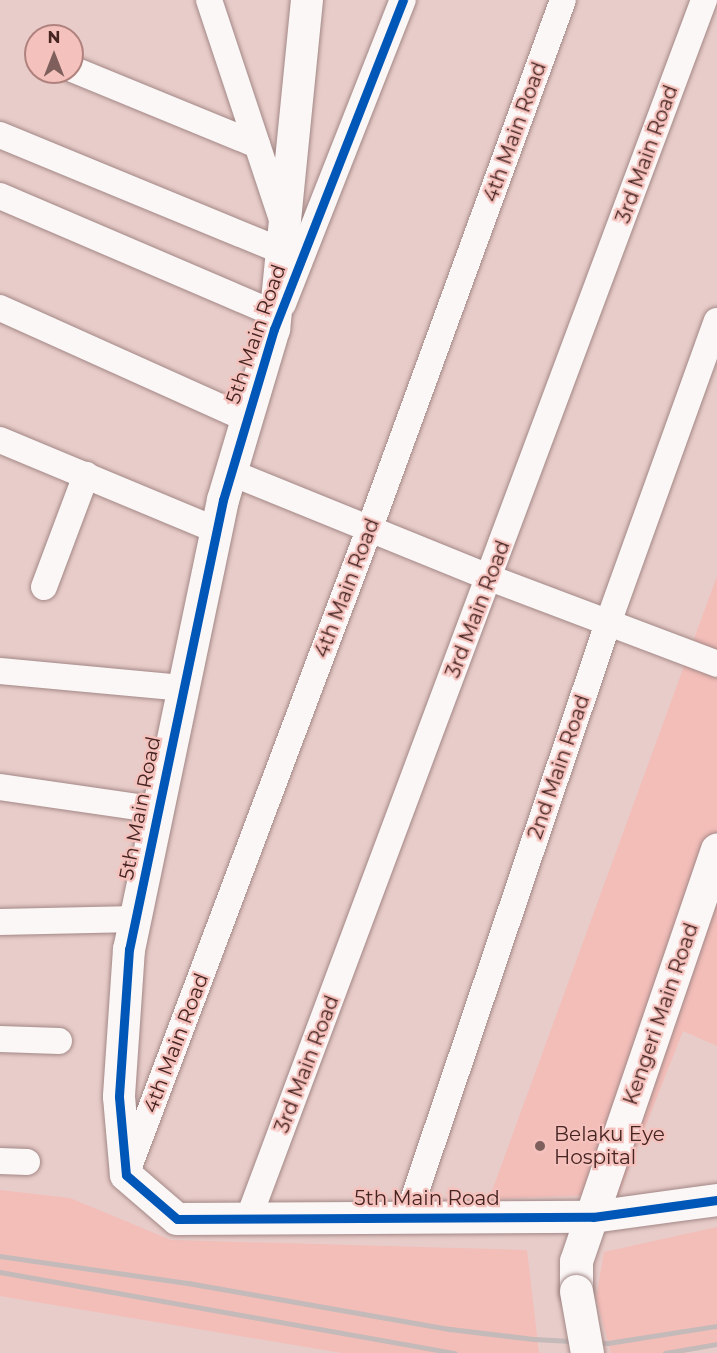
<!DOCTYPE html>
<html>
<head>
<meta charset="utf-8">
<style>
	body { margin:0 }
	#map { position:relative; width:717px; height:1353px; overflow:hidden; background:#e8ccc9; font-family:Montserrat,sans-serif }
	div>[style] { position:absolute }
	.built>* { inset:0; background:#f3bdb8 }
	.roads { filter:drop-shadow(0 0 2px #a28886) drop-shadow(0 0 2px #a28886) }
	.minor>* { height:26px; margin:-13px; padding:0 13px; transform-origin:13px; border-radius:13px; background:#fcf7f7 }
	.tertiary>* { height:32px; margin:-16px; padding:0 16px; transform-origin:16px; border-radius:16px; background:#fcf7f7 }
	.primary>* { height:33px; margin:-16.5px; padding:0 16.5px; transform-origin:16.5px; border-radius:16.5px; background:#fcf7f7 }
	.rail>* { height:4.5px; margin:-2.25px; padding:0 2.25px; transform-origin:2.25px; border-radius:2.25px; background:#c3bab9 }
	.bridges { filter:drop-shadow(0 0 2px #a28886) drop-shadow(0 0 2px #a28886) }
	.primary-bridge>* { height:33px; margin:-16.5px; padding:0 16.5px; transform-origin:16.5px; border-radius:16.5px; background:#fcf7f7 }
	.cycleway>* { height:9px; margin:-4.5px; padding:0 4.5px; transform-origin:4.5px; border-radius:4.5px; background:#0057b8 }
	.dots>* { width:16px; height:16px; translate:-50% -50%; box-sizing:border-box; border:3px solid #f5c1bc; border-radius:50% }
	span { translate:-50% -50%; white-space:nowrap; text-align:center; line-height:1.15; -webkit-text-stroke:4.5px #f5c1bc; paint-order:stroke }
	.street-label { font-size:20px; color:#452422 }
	.poi-label { font-size:20px; color:#452422 }
	.left { translate:0 -50%; text-align:left }
	.north { position:absolute; left:24px; top:24px; width:60px; height:60px; box-sizing:border-box; background:#f5c1bc; border:2px solid #af827e; border-radius:50%; rotate:0deg; font-size:16px; font-weight:700; line-height:24px; text-align:center; color:#452422 }
	.north::after { content:''; display:block; margin:auto; width:21px; height:27px; background:#7e5f5c; clip-path:polygon(50% 0,100% 100%,50% 72%,0 100%) }
</style>
</head>
<body>
<div id="map">
	<div class="built">
		<div style="clip-path:polygon(717px 576px,717px 1046px,683px 1031px,619px 1194px,489px 1199px)"></div>
		<div style="clip-path:polygon(0 1190px,70px 1198px,171px 1240px,527px 1250px,539px 1353px,342px 1353px,0 1296px)"></div>
		<div style="clip-path:polygon(717px 1227px,717px 1344px,677px 1353px,611px 1353px,596px 1298px,604px 1252px)"></div>
	</div>
	<div class="roads">
		<div class="minor">
			<div style="left:209px;top:0;width:234px;rotate:71.6deg"></div>
			<div style="left:72px;top:69px;width:200px;rotate:22.3deg"></div>
			<div style="left:0;top:135px;width:304px;rotate:22.4deg"></div>
			<div style="left:0;top:196px;width:299px;rotate:23.2deg"></div>
			<div style="left:283px;top:304px;width:327px;rotate:-68.5deg"></div>
			<div style="left:0;top:308px;width:271px;rotate:24.2deg"></div>
			<div style="left:0;top:440px;width:234px;rotate:22.6deg"></div>
			<div style="left:232px;top:473px;width:279px;rotate:22.1deg"></div>
			<div style="left:490px;top:578px;width:243px;rotate:20.7deg"></div>
			<div style="left:44px;top:587px;width:120px;rotate:-69.4deg"></div>
			<div style="left:0;top:671px;width:183px;rotate:5.3deg"></div>
			<div style="left:0;top:787px;width:160px;rotate:8.3deg"></div>
			<div style="left:0;top:922px;width:135px;rotate:-1.3deg"></div>
			<div style="left:0;top:1039px;width:59px;rotate:1.9deg"></div>
			<div style="left:0;top:1161px;width:27px;rotate:2deg"></div>
			<div style="left:127px;top:1172px;width:686px;rotate:-69.35deg"></div>
			<div style="left:369px;top:530px;width:564px;rotate:-69.9deg"></div>
			<div style="left:408px;top:1215px;width:625px;rotate:-71.33deg"></div>
			<div style="left:608px;top:623px;width:321px;rotate:-70.2deg"></div>
			<div style="left:249px;top:1217px;width:1299px;rotate:-69.5deg"></div>
		</div>
		<div class="tertiary">
			<div style="left:307px;top:0;width:331px;rotate:95.7deg"></div>
			<div style="left:274px;top:329px;width:178px;rotate:106.6deg"></div>
			<div style="left:223px;top:500px;width:459px;rotate:101.8deg"></div>
			<div style="left:129px;top:949px;width:148px;rotate:93.9deg"></div>
			<div style="left:119px;top:1097px;width:78px;rotate:84.9deg"></div>
			<div style="left:126px;top:1175px;width:67px;rotate:40.8deg"></div>
			<div style="left:177px;top:1219px;width:416px;rotate:-0.3deg"></div>
			<div style="left:593px;top:1217px;width:125px;rotate:-7.8deg"></div>
		</div>
		<div class="primary">
			<div style="left:576px;top:1291px;width:30px;rotate:-90deg"></div>
			<div style="left:576px;top:1261px;width:435px;rotate:-71.1deg"></div>
		</div>
	</div>
	<div class="rail">
		<div style="left:0;top:1256px;width:190px;rotate:8.2deg"></div>
		<div style="left:188px;top:1283px;width:266px;rotate:10deg"></div>
		<div style="left:450px;top:1329px;width:85px;rotate:6.8deg"></div>
		<div style="left:534px;top:1339px;width:74px;rotate:3.1deg"></div>
		<div style="left:608px;top:1343px;width:110px;rotate:-8.9deg"></div>
		<div style="left:0;top:1272px;width:462px;rotate:10.1deg"></div>
		<div style="left:665px;top:1353px;width:53px;rotate:-9.8deg"></div>
	</div>
	<div class="bridges">
		<div class="primary-bridge">
			<div style="left:576px;top:1291px;width:63px;rotate:79.9deg"></div>
		</div>
	</div>
	<div class="cycleway">
		<div style="left:403px;top:0;width:353px;rotate:111.4deg"></div>
		<div style="left:274px;top:329px;width:178px;rotate:106.6deg"></div>
		<div style="left:223px;top:500px;width:459px;rotate:101.8deg"></div>
		<div style="left:129px;top:949px;width:148px;rotate:93.9deg"></div>
		<div style="left:119px;top:1097px;width:78px;rotate:84.9deg"></div>
		<div style="left:126px;top:1175px;width:67px;rotate:40.8deg"></div>
		<div style="left:177px;top:1219px;width:416px;rotate:-0.3deg"></div>
		<div style="left:593px;top:1217px;width:125px;rotate:-7.8deg"></div>
	</div>
	<div class="dots">
		<div style="left:540px;top:1146px;background:#7e5f5c"></div>
	</div>
	<div class="street-label">
		<span style="left:515px;top:132px;rotate:-70deg">4th Main Road</span>
		<span style="left:647px;top:154px;rotate:-70deg">3rd Main Road</span>
		<span style="left:256px;top:334px;rotate:-71deg">5th Main Road</span>
		<span style="left:347px;top:588px;rotate:-69deg">4th Main Road</span>
		<span style="left:478px;top:609px;rotate:-69deg">3rd Main Road</span>
		<span style="left:559px;top:767px;rotate:-71deg">2nd Main Road</span>
		<span style="left:140px;top:808px;rotate:-79deg">5th Main Road</span>
		<span style="left:661px;top:1014px;rotate:-71deg">Kengeri Main Road</span>
		<span style="left:176px;top:1043px;rotate:-69deg">4th Main Road</span>
		<span style="left:307px;top:1064px;rotate:-69deg">3rd Main Road</span>
		<span style="left:427px;top:1198px">5th Main Road</span>
	</div>
	<div class="poi-label">
		<span class="left" style="left:554px;top:1146px">Belaku Eye<br>Hospital</span>
	</div>
	<div class="north">N</div>
</div>
</body>
</html>
